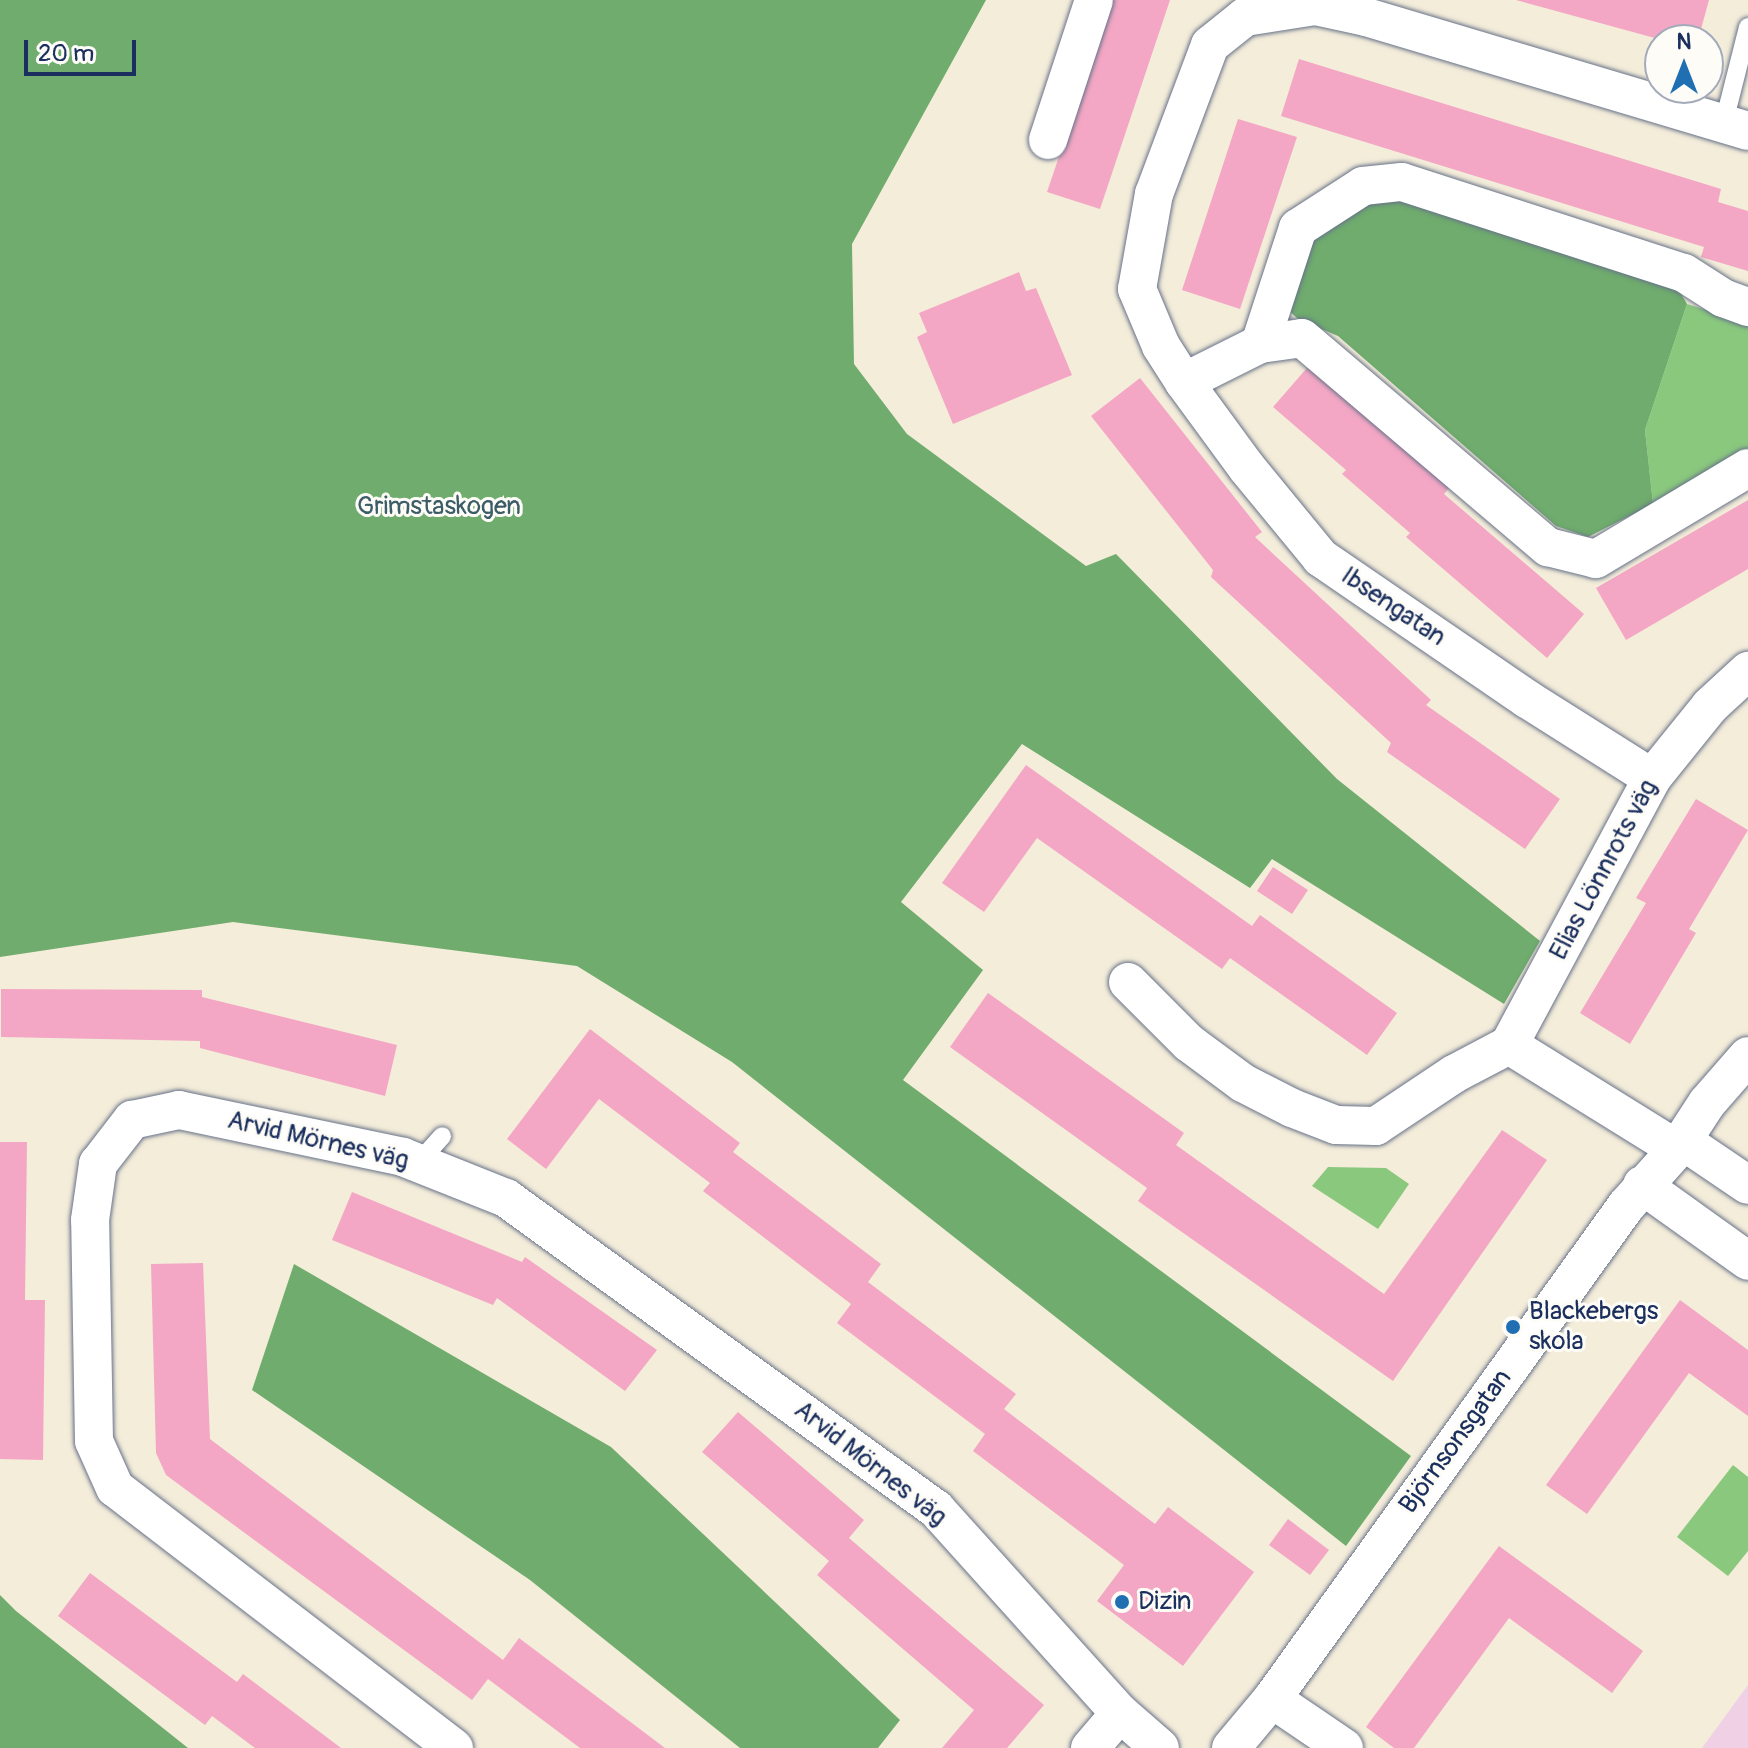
<!DOCTYPE html>
<html>
<head>
<meta charset="utf-8">
<style>
	body { margin:0 }
	#map { position:relative; width:1748px; height:1748px; overflow:hidden; background:#f4edda; font-family:Pangolin,sans-serif }
	div>[style] { position:absolute }
	.built>* { inset:0; background:#f0d0e5 }
	.green>* { inset:0; background:#8ac87e }
	.forest>* { inset:0; background:#6fac6d }
	.building>* { inset:0; background:#f3a7c4 }
	.roads { filter:drop-shadow(0 0 2px #677289) drop-shadow(0 0 2px #677289) }
	.service>* { height:18px; margin:-9px; padding:0 9px; transform-origin:9px; border-radius:9px; background:#fff }
	.minor>* { height:38px; margin:-19px; padding:0 19px; transform-origin:19px; border-radius:19px; background:#fff }
	.dots>* { width:22px; height:22px; translate:-50% -50%; box-sizing:border-box; border:4px solid #fdfcf7; border-radius:50% }
	span { translate:-50% -50%; white-space:nowrap; text-align:center; line-height:1.15; -webkit-text-stroke:6px #fdfcf7; paint-order:stroke }
	.park-label { font-size:26px; color:#3c5d68 }
	.street-label { font-size:26px; color:#1b2f5e }
	.poi-label { font-size:26px; color:#1b2f5e }
	.left { translate:0 -50%; text-align:left }
	.north { position:absolute; left:1644px; top:24px; width:80px; height:80px; box-sizing:border-box; background:#fdfcf7; border:2px solid #a3aaba; border-radius:50%; rotate:0deg; font-size:22px; font-weight:700; line-height:32px; text-align:center; color:#1b2f5e }
	.north::after { content:''; display:block; margin:auto; width:28px; height:36px; background:#1f6fb2; clip-path:polygon(50% 0,100% 100%,50% 72%,0 100%) }
	.scale { position:absolute; left:24px; top:40px; width:112px; height:36px; box-sizing:border-box; border:4px solid #1b2f5e; border-top:0; padding-left:10px; font-size:24px; line-height:28px; white-space:nowrap; color:#1b2f5e; -webkit-text-stroke:6px #fdfcf7; paint-order:stroke }
</style>
</head>
<body>
<div id="map">
	<div class="built">
		<div style="clip-path:polygon(1748px 1685px,1748px 1748px,1702px 1748px)"></div>
	</div>
	<div class="green">
		<div style="clip-path:polygon(1687px 304px,1748px 323px,1748px 451px,1653px 504px,1645px 430px)"></div>
		<div style="clip-path:polygon(1328px 1167px,1386px 1168px,1409px 1184px,1378px 1229px,1312px 1186px)"></div>
		<div style="clip-path:polygon(1733px 1465px,1748px 1477px,1748px 1551px,1728px 1576px,1677px 1537px)"></div>
	</div>
	<div class="forest">
		<div style="clip-path:polygon(0 0,986px 0,852px 244px,854px 364px,907px 434px,1086px 566px,1116px 554px,1337px 779px,1540px 941px,1504px 1004px,1272px 859px,1250px 888px,1022px 744px,901px 902px,983px 970px,903px 1080px,1411px 1456px,1346px 1546px,732px 1062px,577px 966px,233px 922px,0 957px)"></div>
		<div style="clip-path:polygon(1403px 189px,1676px 285px,1687px 304px,1645px 430px,1653px 504px,1588px 537px,1556px 526px,1338px 336px,1298px 319px,1284px 306px,1308px 236px,1367px 199px)"></div>
		<div style="clip-path:polygon(294px 1264px,611px 1447px,900px 1720px,878px 1748px,740px 1748px,530px 1580px,252px 1390px)"></div>
		<div style="clip-path:polygon(0 1595px,16px 1611px,188px 1748px,0 1748px)"></div>
	</div>
	<div class="building">
		<div style="clip-path:polygon(1112px 0,1170px 0,1100px 209px,1047px 192px)"></div>
		<div style="clip-path:polygon(1516px 0,1709px 0,1698px 40px,1662px 40px)"></div>
		<div style="clip-path:polygon(1299px 59px,1721px 189px,1718px 202px,1748px 211px,1748px 271px,1701px 257px,1704px 247px,1281px 116px)"></div>
		<div style="clip-path:polygon(1238px 119px,1297px 137px,1240px 309px,1182px 290px)"></div>
		<div style="clip-path:polygon(1019px 272px,1026px 291px,1036px 288px,1072px 375px,953px 424px,917px 337px,927px 332px,919px 313px)"></div>
		<div style="clip-path:polygon(1313px 361px,1381px 429px,1449px 488px,1444px 494px,1584px 614px,1547px 658px,1406px 537px,1410px 533px,1342px 474px,1346px 470px,1273px 407px)"></div>
		<div style="clip-path:polygon(1140px 378px,1262px 532px,1255px 537px,1431px 700px,1426px 705px,1560px 799px,1525px 849px,1387px 752px,1391px 743px,1211px 577px,1213px 570px,1091px 416px)"></div>
		<div style="clip-path:polygon(1748px 500px,1748px 569px,1626px 640px,1596px 588px)"></div>
		<div style="clip-path:polygon(1026px 765px,1252px 926px,1260px 915px,1397px 1013px,1367px 1055px,1230px 958px,1222px 969px,1037px 838px,984px 912px,942px 883px)"></div>
		<div style="clip-path:polygon(1696px 799px,1748px 830px,1689px 929px,1696px 933px,1630px 1044px,1580px 1013px,1646px 903px,1636px 898px)"></div>
		<div style="clip-path:polygon(1273px 867px,1308px 890px,1292px 914px,1257px 891px)"></div>
		<div style="clip-path:polygon(1px 989px,202px 990px,202px 997px,397px 1045px,385px 1096px,200px 1048px,200px 1041px,1px 1037px)"></div>
		<div style="clip-path:polygon(988px 993px,1184px 1133px,1176px 1145px,1384px 1294px,1502px 1130px,1547px 1160px,1393px 1381px,1138px 1201px,1147px 1188px,950px 1047px)"></div>
		<div style="clip-path:polygon(590px 1029px,740px 1143px,733px 1152px,881px 1264px,868px 1282px,1016px 1394px,1004px 1409px,1155px 1524px,1168px 1507px,1254px 1572px,1183px 1666px,1097px 1601px,1124px 1565px,973px 1451px,985px 1434px,837px 1323px,851px 1304px,703px 1191px,710px 1183px,599px 1099px,546px 1169px,507px 1139px)"></div>
		<div style="clip-path:polygon(0 1142px,27px 1142px,25px 1300px,45px 1300px,43px 1460px,0 1459px)"></div>
		<div style="clip-path:polygon(352px 1192px,522px 1262px,525px 1257px,657px 1350px,625px 1391px,497px 1298px,493px 1305px,332px 1240px)"></div>
		<div style="clip-path:polygon(203px 1263px,210px 1439px,503px 1660px,519px 1638px,665px 1748px,580px 1748px,488px 1679px,472px 1700px,166px 1475px,156px 1453px,151px 1264px)"></div>
		<div style="clip-path:polygon(1680px 1300px,1748px 1350px,1748px 1416px,1689px 1373px,1587px 1514px,1546px 1485px)"></div>
		<div style="clip-path:polygon(738px 1412px,864px 1520px,849px 1538px,1044px 1705px,1007px 1748px,942px 1748px,974px 1710px,817px 1575px,829px 1561px,702px 1452px)"></div>
		<div style="clip-path:polygon(1288px 1519px,1329px 1550px,1310px 1575px,1269px 1545px)"></div>
		<div style="clip-path:polygon(1499px 1546px,1643px 1651px,1612px 1693px,1509px 1618px,1414px 1748px,1394px 1748px,1366px 1727px)"></div>
		<div style="clip-path:polygon(90px 1573px,237px 1682px,243px 1674px,341px 1748px,255px 1748px,212px 1716px,205px 1725px,58px 1616px)"></div>
	</div>
	<div class="roads">
		<div class="service">
			<div style="left:1724px;top:122px;width:98px;rotate:-75.8deg"></div>
			<div style="left:418px;top:1163px;width:36px;rotate:-48deg"></div>
		</div>
		<div class="minor">
			<div style="left:1048px;top:140px;width:147px;rotate:-71.8deg"></div>
			<div style="left:1260px;top:344px;width:122px;rotate:-71.9deg"></div>
			<div style="left:1298px;top:228px;width:77px;rotate:-32.9deg"></div>
			<div style="left:1363px;top:186px;width:39px;rotate:-6deg"></div>
			<div style="left:1402px;top:182px;width:296px;rotate:17.9deg"></div>
			<div style="left:1684px;top:273px;width:46px;rotate:32.7deg"></div>
			<div style="left:1723px;top:298px;width:27px;rotate:20deg"></div>
			<div style="left:1184px;top:382px;width:85px;rotate:-26.6deg"></div>
			<div style="left:1260px;top:344px;width:42px;rotate:-8.1deg"></div>
			<div style="left:1302px;top:338px;width:323px;rotate:40.4deg"></div>
			<div style="left:1548px;top:547px;width:49px;rotate:14deg"></div>
			<div style="left:1596px;top:559px;width:177px;rotate:-30.9deg"></div>
			<div style="left:1652px;top:778px;width:148px;rotate:-147.7deg"></div>
			<div style="left:1527px;top:699px;width:250px;rotate:-145.6deg"></div>
			<div style="left:1321px;top:558px;width:117px;rotate:-129.4deg"></div>
			<div style="left:1247px;top:468px;width:107px;rotate:-126.2deg"></div>
			<div style="left:1184px;top:382px;width:43px;rotate:-122.6deg"></div>
			<div style="left:1161px;top:346px;width:62px;rotate:-112.8deg"></div>
			<div style="left:1137px;top:289px;width:97px;rotate:-79.9deg"></div>
			<div style="left:1154px;top:194px;width:159px;rotate:-69.4deg"></div>
			<div style="left:1210px;top:45px;width:45px;rotate:-38.7deg"></div>
			<div style="left:1245px;top:17px;width:71px;rotate:-8.9deg"></div>
			<div style="left:1315px;top:6px;width:52px;rotate:12.2deg"></div>
			<div style="left:1366px;top:17px;width:399px;rotate:16.6deg"></div>
			<div style="left:1128px;top:982px;width:86px;rotate:45deg"></div>
			<div style="left:1189px;top:1043px;width:67px;rotate:36.5deg"></div>
			<div style="left:1243px;top:1083px;width:55px;rotate:27deg"></div>
			<div style="left:1292px;top:1108px;width:47px;rotate:21.1deg"></div>
			<div style="left:1336px;top:1125px;width:40px;rotate:1.4deg"></div>
			<div style="left:1376px;top:1126px;width:94px;rotate:-33.7deg"></div>
			<div style="left:1454px;top:1074px;width:62px;rotate:-27.8deg"></div>
			<div style="left:1509px;top:1045px;width:198px;rotate:31.8deg"></div>
			<div style="left:1509px;top:1045px;width:303px;rotate:-61.8deg"></div>
			<div style="left:1652px;top:778px;width:92px;rotate:-51.1deg"></div>
			<div style="left:1710px;top:706px;width:52px;rotate:-42.6deg"></div>
			<div style="left:1683px;top:1141px;width:78px;rotate:34.1deg"></div>
			<div style="left:1642px;top:1185px;width:130px;rotate:35.6deg"></div>
			<div style="left:1272px;top:1699px;width:87px;rotate:34.2deg"></div>
			<div style="left:454px;top:1748px;width:427px;rotate:-142.5deg"></div>
			<div style="left:115px;top:1488px;width:51px;rotate:-114.1deg"></div>
			<div style="left:94px;top:1441px;width:221px;rotate:-91deg"></div>
			<div style="left:90px;top:1220px;width:57px;rotate:-81.9deg"></div>
			<div style="left:98px;top:1164px;width:56px;rotate:-52.3deg"></div>
			<div style="left:132px;top:1120px;width:48px;rotate:-12deg"></div>
			<div style="left:179px;top:1110px;width:229px;rotate:11.8deg"></div>
			<div style="left:403px;top:1157px;width:111px;rotate:21.7deg"></div>
			<div style="left:506px;top:1198px;width:531px;rotate:35.88deg"></div>
			<div style="left:936px;top:1509px;width:275px;rotate:48deg"></div>
			<div style="left:1120px;top:1713px;width:53px;rotate:41.2deg"></div>
			<div style="left:1090px;top:1748px;width:46px;rotate:-49.4deg"></div>
			<div style="left:1231px;top:1748px;width:64px;rotate:-50.1deg"></div>
			<div style="left:1272px;top:1699px;width:607px;rotate:-54.32deg"></div>
			<div style="left:1626px;top:1206px;width:76px;rotate:-48.2deg"></div>
			<div style="left:1677px;top:1149px;width:55px;rotate:-56.9deg"></div>
			<div style="left:1707px;top:1103px;width:62px;rotate:-48.9deg"></div>
		</div>
	</div>
	<div class="dots">
		<div style="left:1513px;top:1327px;background:#1f6fb2"></div>
		<div style="left:1122px;top:1602px;background:#1f6fb2"></div>
	</div>
	<div class="park-label">
		<span style="left:439px;top:507px">Grimstaskogen</span>
	</div>
	<div class="street-label">
		<span style="left:1393px;top:607px;rotate:34deg">Ibsengatan</span>
		<span style="left:1604px;top:870px;rotate:-62deg">Elias Lönnrots väg</span>
		<span style="left:318px;top:1141px;rotate:13deg">Arvid Mörnes väg</span>
		<span style="left:1456px;top:1442px;rotate:-54deg">Björnsonsgatan</span>
		<span style="left:870px;top:1464px;rotate:38deg">Arvid Mörnes väg</span>
	</div>
	<div class="poi-label">
		<span class="left" style="left:1529px;top:1327px">Blackebergs<br>skola</span>
		<span class="left" style="left:1138px;top:1602px">Dizin</span>
	</div>
	<div class="north">N</div>
	<div class="scale">20 m</div>
</div>
</body>
</html>
